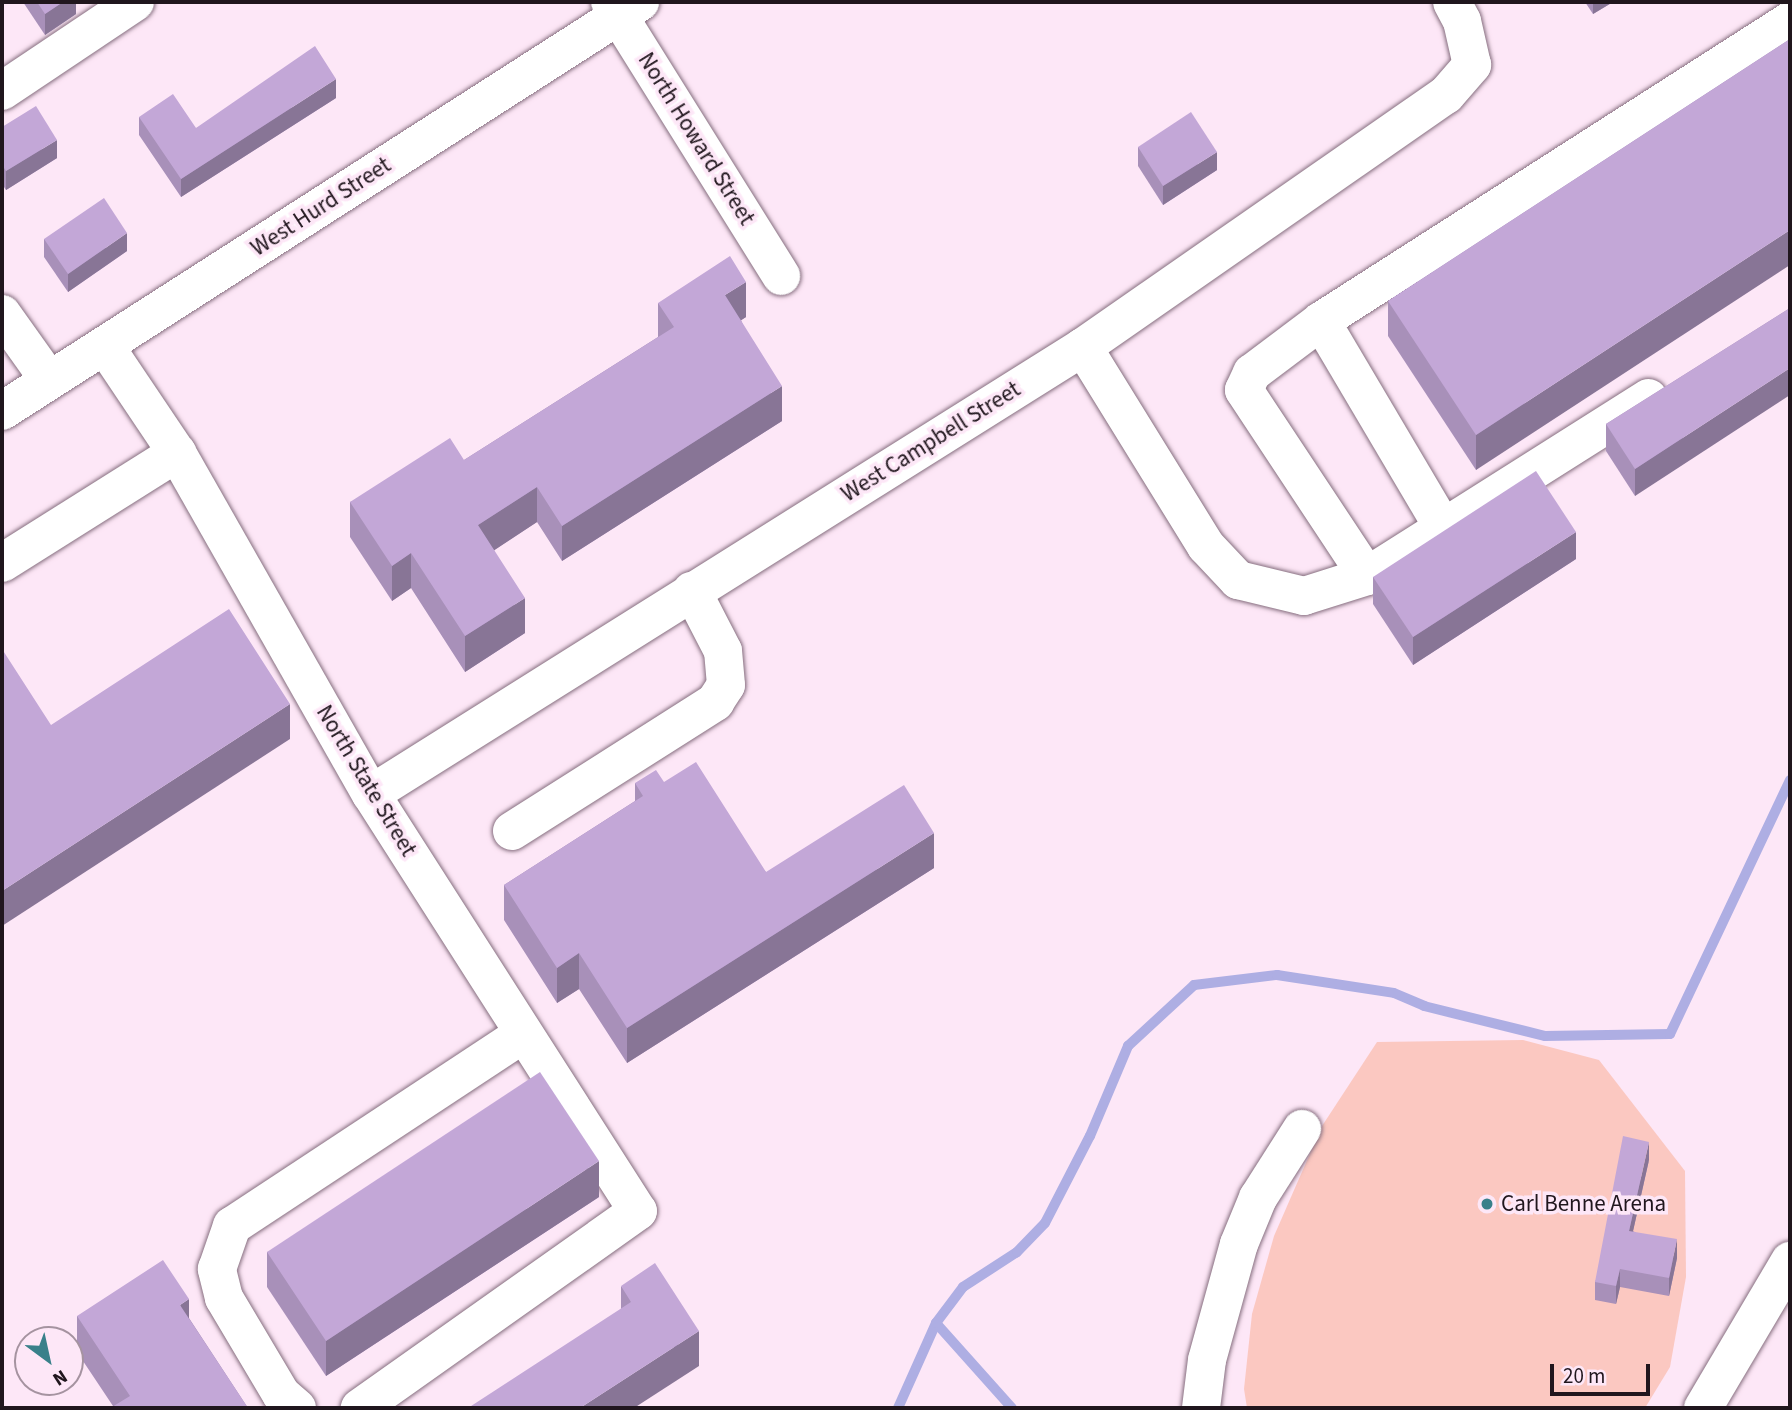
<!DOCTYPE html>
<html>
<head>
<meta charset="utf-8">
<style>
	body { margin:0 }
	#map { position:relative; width:1792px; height:1410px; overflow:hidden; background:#fde7f7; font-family:"Source Sans 3",sans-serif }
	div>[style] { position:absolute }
	.green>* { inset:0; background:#fbc8c1 }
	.stream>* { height:10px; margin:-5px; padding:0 5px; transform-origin:5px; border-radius:5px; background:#aeaee3 }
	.roads { filter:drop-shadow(0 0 2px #866e7f) drop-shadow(0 0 2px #866e7f) }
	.minor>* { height:38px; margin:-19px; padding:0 19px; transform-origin:19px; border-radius:19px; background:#fff }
	.wall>* { inset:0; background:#a890b9 }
	.shaded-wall>* { inset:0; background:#887596 }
	.building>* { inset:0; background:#c3a7d7 }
	.dots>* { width:19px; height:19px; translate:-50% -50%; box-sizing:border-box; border:4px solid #fde7f7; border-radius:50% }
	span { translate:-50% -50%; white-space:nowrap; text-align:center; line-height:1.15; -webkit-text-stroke:7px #fde7f7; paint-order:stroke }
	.street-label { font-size:23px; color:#20161d }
	.poi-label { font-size:23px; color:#20161d }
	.left { translate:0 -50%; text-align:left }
	.frame { position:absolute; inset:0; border:4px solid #20161d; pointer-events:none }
	.north { position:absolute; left:14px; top:1326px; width:70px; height:70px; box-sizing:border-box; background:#fde7f7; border:2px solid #a593a0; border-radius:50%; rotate:147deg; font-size:19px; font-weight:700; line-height:28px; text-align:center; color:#20161d }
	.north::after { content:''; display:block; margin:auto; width:24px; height:32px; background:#39808a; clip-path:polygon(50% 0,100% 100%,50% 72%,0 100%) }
	.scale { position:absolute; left:1550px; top:1364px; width:100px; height:32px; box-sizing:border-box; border:4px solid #20161d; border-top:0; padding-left:9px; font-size:21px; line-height:24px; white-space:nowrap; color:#20161d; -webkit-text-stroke:5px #fde7f7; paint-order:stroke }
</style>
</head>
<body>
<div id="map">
	<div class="green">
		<div style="clip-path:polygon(1523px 1040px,1599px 1060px,1685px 1171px,1686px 1277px,1670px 1367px,1645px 1408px,1247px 1408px,1244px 1389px,1252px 1314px,1274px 1236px,1322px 1126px,1377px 1042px)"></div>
	</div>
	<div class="stream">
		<div style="left:936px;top:1323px;width:114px;rotate:48.2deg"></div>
		<div style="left:898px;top:1408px;width:93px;rotate:-65.9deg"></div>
		<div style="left:936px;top:1323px;width:45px;rotate:-53.1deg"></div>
		<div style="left:963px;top:1287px;width:64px;rotate:-32.9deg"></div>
		<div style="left:1017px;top:1252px;width:40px;rotate:-46deg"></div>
		<div style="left:1045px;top:1223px;width:98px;rotate:-62.7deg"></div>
		<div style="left:1090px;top:1136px;width:98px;rotate:-67.1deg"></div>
		<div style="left:1128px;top:1046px;width:90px;rotate:-42.7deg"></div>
		<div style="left:1194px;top:985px;width:84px;rotate:-6.9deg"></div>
		<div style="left:1277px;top:975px;width:118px;rotate:8.7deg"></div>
		<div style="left:1394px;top:993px;width:33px;rotate:23deg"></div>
		<div style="left:1424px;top:1006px;width:125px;rotate:13.9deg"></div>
		<div style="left:1545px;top:1036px;width:125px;rotate:-0.9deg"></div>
		<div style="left:1670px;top:1034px;width:281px;rotate:-64.7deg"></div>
	</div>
	<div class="roads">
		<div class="minor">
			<div style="left:610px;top:2px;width:323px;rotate:58deg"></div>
			<div style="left:2px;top:91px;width:160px;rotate:-33.8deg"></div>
			<div style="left:2px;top:314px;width:81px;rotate:54.5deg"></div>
			<div style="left:1321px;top:321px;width:239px;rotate:59.4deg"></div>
			<div style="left:105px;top:346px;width:129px;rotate:56.1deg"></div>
			<div style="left:177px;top:453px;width:392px;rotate:60.4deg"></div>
			<div style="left:371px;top:794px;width:495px;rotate:57.4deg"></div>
			<div style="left:638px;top:1211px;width:341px;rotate:144.7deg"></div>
			<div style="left:1083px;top:347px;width:234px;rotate:58.3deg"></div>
			<div style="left:1206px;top:546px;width:47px;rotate:46.7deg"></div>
			<div style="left:1238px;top:580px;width:68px;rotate:13.6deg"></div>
			<div style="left:1304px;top:596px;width:66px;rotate:-17.6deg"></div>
			<div style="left:1367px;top:576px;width:333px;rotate:-32.3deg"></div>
			<div style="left:2px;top:411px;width:758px;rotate:-32.66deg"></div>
			<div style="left:2px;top:563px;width:207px;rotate:-32.2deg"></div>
			<div style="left:1367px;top:576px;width:223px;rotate:-123.5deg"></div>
			<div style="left:1244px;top:390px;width:19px;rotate:-65deg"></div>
			<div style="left:1252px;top:373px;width:86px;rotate:-37deg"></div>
			<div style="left:1321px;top:321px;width:557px;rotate:-32.61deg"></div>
			<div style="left:371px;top:794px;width:841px;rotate:-32.12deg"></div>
			<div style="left:1083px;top:347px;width:442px;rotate:-34.8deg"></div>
			<div style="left:1446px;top:95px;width:40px;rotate:-49deg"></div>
			<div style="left:1472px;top:65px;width:45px;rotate:-102.8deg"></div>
			<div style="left:1462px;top:21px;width:21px;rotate:-118deg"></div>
			<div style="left:512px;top:831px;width:241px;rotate:-32.4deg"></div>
			<div style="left:715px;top:702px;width:20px;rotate:-57deg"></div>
			<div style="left:726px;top:685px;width:34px;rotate:-95deg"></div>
			<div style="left:723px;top:651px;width:68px;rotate:-117.3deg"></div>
			<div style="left:297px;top:1408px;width:21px;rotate:-139deg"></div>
			<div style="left:281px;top:1394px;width:112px;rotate:-120.7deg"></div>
			<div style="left:224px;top:1298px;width:30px;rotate:-104deg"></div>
			<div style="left:217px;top:1269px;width:46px;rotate:-70.8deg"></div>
			<div style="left:232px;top:1226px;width:349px;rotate:-33.4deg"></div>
			<div style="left:1201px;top:1408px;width:48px;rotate:-82.9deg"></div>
			<div style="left:1207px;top:1360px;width:120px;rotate:-74.6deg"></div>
			<div style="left:1239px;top:1244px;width:50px;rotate:-67.6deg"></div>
			<div style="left:1258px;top:1198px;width:82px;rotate:-57.5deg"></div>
			<div style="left:1703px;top:1408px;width:171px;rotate:-59.4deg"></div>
		</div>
	</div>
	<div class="wall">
		<div style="clip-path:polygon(23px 2px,76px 2px,76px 14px,45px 35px)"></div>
		<div style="clip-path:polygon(1585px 2px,1613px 2px,1593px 14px)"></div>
		<div style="clip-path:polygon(1790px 39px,1476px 470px,1388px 336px,1388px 301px)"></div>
		<div style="clip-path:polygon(336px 98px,181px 197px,139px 135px,139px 117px,196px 128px)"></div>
		<div style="clip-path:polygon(2px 127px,57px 158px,6px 190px,2px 184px)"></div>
		<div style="clip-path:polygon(1138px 147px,1217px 170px,1163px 205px,1138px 166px)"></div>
		<div style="clip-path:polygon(44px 239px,127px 251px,68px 292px,44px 257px)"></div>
		<div style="clip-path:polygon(658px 303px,746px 317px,741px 320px,782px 421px,562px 561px,537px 522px,494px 550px,525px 633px,465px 672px,411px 588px,392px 601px,350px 537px,350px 502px,464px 460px,658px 337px)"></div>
		<div style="clip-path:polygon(1790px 308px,1635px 496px,1606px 451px,1606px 424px)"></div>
		<div style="clip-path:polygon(1576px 559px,1413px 665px,1373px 604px,1373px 577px)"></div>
		<div style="clip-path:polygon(664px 782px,766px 872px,934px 868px,627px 1063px,579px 989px,557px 1003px,504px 920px,504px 885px,635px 801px,635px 783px)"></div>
		<div style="clip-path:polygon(1649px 1160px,1633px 1231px,1677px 1258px,1669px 1296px,1620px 1287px,1616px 1304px,1595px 1300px,1595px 1282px)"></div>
		<div style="clip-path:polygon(599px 1197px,326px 1376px,267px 1287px,267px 1252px)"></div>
		<div style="clip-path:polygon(621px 1286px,699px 1366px,621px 1309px)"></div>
		<div style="clip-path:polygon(77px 1316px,189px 1318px,248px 1408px,112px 1408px,113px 1406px,77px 1352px)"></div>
	</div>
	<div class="shaded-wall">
		<div style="clip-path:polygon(63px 2px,76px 2px,76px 14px,45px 35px,45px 14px)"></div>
		<div style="clip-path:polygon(1593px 2px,1613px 2px,1593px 14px)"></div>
		<div style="clip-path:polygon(336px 79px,336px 98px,181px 197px,181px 179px)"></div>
		<div style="clip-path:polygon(57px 140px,57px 158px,6px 190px,6px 171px)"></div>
		<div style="clip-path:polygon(1217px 152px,1217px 170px,1163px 205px,1163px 186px)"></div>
		<div style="clip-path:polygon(1790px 230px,1790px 265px,1476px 470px,1476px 435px)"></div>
		<div style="clip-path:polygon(127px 233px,127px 251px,68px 292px,68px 274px)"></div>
		<div style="clip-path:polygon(746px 282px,746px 317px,725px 331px,725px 295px)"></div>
		<div style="clip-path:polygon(1790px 368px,1790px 395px,1635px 496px,1635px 469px)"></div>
		<div style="clip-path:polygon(782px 386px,782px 421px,562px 561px,562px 526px)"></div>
		<div style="clip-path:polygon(537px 487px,537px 522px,478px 561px,478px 525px)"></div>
		<div style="clip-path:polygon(1576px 532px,1576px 559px,1413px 665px,1413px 637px)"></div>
		<div style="clip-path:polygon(411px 553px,411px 588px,392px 601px,392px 566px)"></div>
		<div style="clip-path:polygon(525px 598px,525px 633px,465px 672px,465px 636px)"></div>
		<div style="clip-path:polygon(290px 704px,290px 739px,2px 926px,2px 891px)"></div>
		<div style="clip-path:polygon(934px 833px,934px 868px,627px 1063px,627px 1028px)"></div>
		<div style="clip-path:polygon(579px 953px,579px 989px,557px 1003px,557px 968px)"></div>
		<div style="clip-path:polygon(1649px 1142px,1649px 1160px,1629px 1249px,1629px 1231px)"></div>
		<div style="clip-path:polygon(599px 1161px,599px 1197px,326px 1376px,326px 1341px)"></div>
		<div style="clip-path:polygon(1677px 1239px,1677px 1258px,1669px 1296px,1669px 1278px)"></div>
		<div style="clip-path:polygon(1620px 1269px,1620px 1287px,1616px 1304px,1616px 1286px)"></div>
		<div style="clip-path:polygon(189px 1299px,189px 1334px,180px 1305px)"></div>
		<div style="clip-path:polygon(699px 1331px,699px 1366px,634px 1408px,580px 1408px)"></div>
	</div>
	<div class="building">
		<div style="clip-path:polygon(37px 2px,63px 2px,45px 14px)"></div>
		<div style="clip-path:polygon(1790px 39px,1790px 230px,1476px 435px,1388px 301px)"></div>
		<div style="clip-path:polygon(315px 46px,336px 79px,181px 179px,139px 117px,173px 94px,196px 128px)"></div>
		<div style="clip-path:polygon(36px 106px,57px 140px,6px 171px,2px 165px,2px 127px)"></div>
		<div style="clip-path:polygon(1191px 112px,1217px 152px,1163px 186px,1138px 147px)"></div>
		<div style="clip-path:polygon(104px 198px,127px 233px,68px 274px,44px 239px)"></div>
		<div style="clip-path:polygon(730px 256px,746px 282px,725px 295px,782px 386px,562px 526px,537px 487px,478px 525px,525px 598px,465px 636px,411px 553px,392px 566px,350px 502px,450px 438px,464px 460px,674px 327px,658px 303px)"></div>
		<div style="clip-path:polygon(1790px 308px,1790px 368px,1635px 469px,1606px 424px)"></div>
		<div style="clip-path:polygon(1536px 471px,1576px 532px,1413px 637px,1373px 577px)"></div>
		<div style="clip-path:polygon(229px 609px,290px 704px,2px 891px,2px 649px,51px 725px)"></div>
		<div style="clip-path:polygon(696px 762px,766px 872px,904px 785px,934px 833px,627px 1028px,579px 953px,557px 968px,504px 885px,643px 796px,635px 783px,656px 770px,664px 782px)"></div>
		<div style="clip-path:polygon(540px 1072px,599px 1161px,326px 1341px,267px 1252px)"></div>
		<div style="clip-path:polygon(1623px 1136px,1649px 1142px,1629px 1231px,1677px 1239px,1669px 1278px,1620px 1269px,1616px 1286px,1595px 1282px)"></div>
		<div style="clip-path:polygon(163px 1260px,189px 1299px,180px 1305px,248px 1408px,113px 1408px,112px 1407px,130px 1396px,77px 1316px)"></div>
		<div style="clip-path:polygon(655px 1263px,699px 1331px,580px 1408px,468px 1408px,631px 1302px,621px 1286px)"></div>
	</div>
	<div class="dots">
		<div style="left:1487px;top:1204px;background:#39808a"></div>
	</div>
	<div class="street-label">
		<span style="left:696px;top:139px;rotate:58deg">North Howard Street</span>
		<span style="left:321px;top:207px;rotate:-33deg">West Hurd Street</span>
		<span style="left:931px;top:442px;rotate:-32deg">West Campbell Street</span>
		<span style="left:366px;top:781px;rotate:59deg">North State Street</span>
	</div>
	<div class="poi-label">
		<span class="left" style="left:1501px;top:1204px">Carl Benne Arena</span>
	</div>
	<div class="frame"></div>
	<div class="north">N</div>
	<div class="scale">20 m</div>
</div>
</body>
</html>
